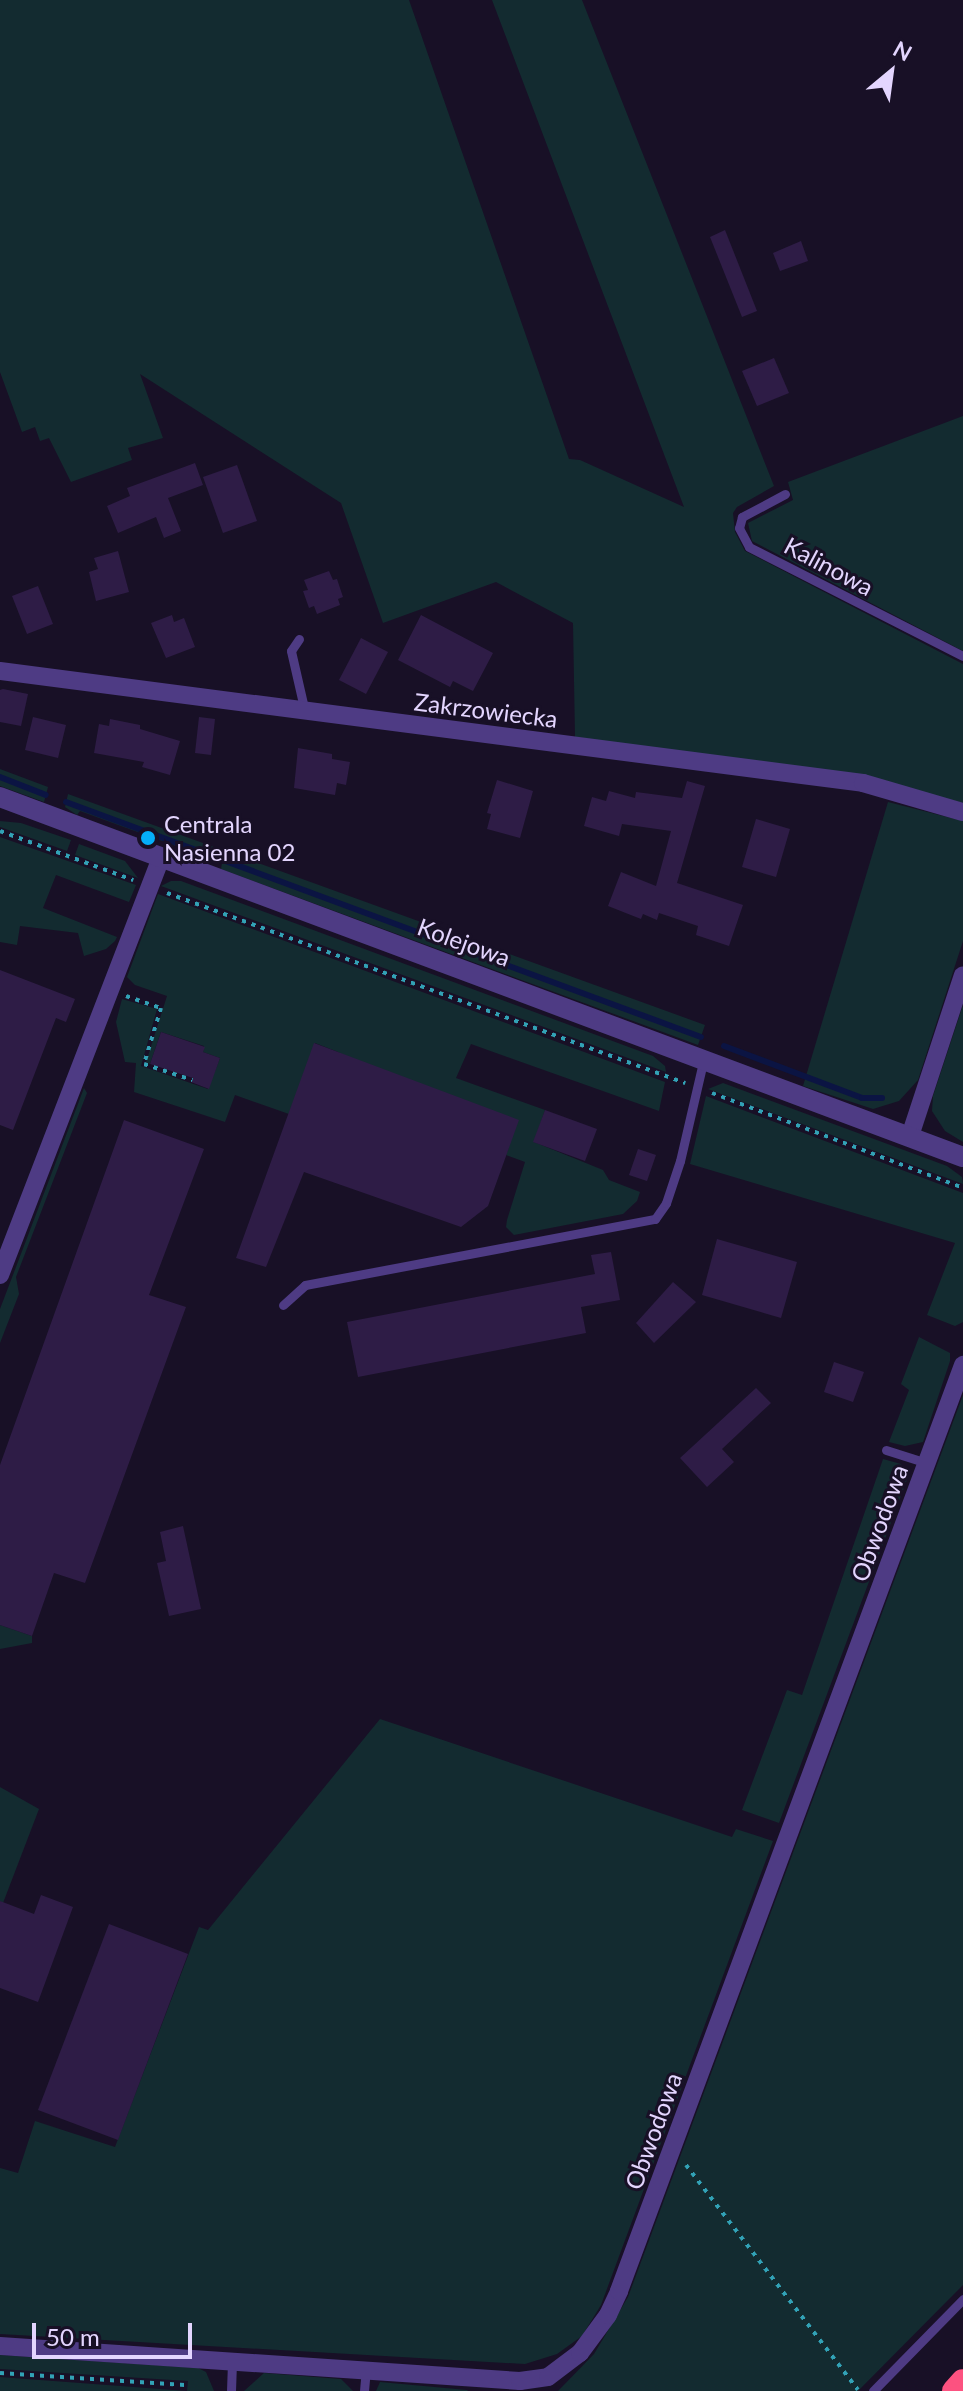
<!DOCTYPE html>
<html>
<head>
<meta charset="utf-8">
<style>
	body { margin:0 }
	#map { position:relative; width:963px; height:2391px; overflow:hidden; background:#181026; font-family:Lato,sans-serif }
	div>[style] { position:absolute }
	.green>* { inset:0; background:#132b30 }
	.stream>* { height:6px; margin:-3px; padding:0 3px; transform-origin:3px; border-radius:3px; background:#0b1443 }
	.building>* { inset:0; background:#2e1c46 }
	.path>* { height:4px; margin-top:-2px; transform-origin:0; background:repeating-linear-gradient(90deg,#32a2b6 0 4px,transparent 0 10px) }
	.service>* { height:9px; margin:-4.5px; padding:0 4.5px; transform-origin:4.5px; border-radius:4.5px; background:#4e3b84 }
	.minor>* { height:18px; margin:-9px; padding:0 9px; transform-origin:9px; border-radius:9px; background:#4e3b84 }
	.tertiary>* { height:20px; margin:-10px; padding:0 10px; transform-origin:10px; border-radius:10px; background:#4e3b84 }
	.motorway>* { height:24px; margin:-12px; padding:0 12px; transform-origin:12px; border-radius:12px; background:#fc5280 }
	.dots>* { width:22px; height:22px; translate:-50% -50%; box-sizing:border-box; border:4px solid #181026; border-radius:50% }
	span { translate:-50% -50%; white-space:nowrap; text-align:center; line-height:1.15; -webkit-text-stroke:6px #181026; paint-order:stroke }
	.street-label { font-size:24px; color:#e3d5fe }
	.poi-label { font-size:24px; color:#e3d5fe }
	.left { translate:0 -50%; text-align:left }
	.north { position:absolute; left:851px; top:32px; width:80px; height:80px; -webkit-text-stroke:6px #181026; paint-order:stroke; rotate:29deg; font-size:22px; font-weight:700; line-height:32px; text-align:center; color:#e3d5fe }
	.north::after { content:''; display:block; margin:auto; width:28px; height:36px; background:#e3d5fe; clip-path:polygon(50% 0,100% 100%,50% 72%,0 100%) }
	.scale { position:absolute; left:32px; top:2323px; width:160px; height:36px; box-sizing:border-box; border:4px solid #e3d5fe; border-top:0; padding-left:10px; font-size:24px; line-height:28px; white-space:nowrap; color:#e3d5fe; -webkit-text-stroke:6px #181026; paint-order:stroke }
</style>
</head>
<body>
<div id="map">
	<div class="green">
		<div style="clip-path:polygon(0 0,409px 0,569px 459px,580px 460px,684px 507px,492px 0,582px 0,774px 486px,737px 507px,733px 513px,735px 532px,745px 551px,963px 664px,963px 803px,865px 777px,575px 737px,573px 623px,496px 582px,383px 623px,341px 503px,140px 374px,163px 438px,128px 448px,132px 460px,71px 482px,49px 438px,40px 441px,35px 427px,22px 432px,0 372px)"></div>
		<div style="clip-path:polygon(963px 416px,963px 651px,752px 541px,748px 523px,793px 500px,788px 482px)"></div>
		<div style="clip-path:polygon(0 769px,48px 787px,44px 802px,0 786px)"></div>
		<div style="clip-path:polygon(68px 794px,705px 1025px,698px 1045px,221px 869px,222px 863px,80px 811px,77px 815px,65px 807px)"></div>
		<div style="clip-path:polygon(888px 802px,963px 821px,963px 941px,918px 1080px,899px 1101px,873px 1109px,803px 1086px)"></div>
		<div style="clip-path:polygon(0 821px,21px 823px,71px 840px,67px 851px,0 827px)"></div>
		<div style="clip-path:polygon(0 837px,136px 885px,129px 902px,56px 875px,43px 908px,117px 937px,115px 941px,106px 949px,84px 956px,78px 933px,20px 926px,17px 945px,0 942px)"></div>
		<div style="clip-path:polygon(79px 844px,125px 861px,138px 878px,75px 855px)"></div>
		<div style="clip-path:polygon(171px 881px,181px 881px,653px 1056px,665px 1066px,666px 1072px,161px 886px)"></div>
		<div style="clip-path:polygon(158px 894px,665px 1082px,659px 1111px,471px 1044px,456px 1078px,545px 1110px,534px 1142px,603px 1170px,609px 1180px,640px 1192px,637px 1201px,623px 1214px,514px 1235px,506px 1227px,507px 1220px,525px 1162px,506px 1155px,509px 1147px,338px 1052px,315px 1043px,289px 1114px,235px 1095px,225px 1122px,134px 1092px,136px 1063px,125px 1062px,116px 1022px,122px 999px,157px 1009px,141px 1066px,208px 1089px,220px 1058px,203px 1052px,204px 1046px,161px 1032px,150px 1064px,146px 1062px,167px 996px,135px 985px,127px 977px)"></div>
		<div style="clip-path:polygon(963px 1005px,963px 1142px,945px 1131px,932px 1111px,933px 1096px)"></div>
		<div style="clip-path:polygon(723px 1083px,947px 1166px,962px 1177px,963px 1184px,708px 1089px)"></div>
		<div style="clip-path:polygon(84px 1088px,87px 1093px,16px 1277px,19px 1294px,0 1343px,0 1309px)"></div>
		<div style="clip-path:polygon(706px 1096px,963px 1193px,963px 1322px,955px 1326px,927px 1315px,955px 1243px,690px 1164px)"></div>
		<div style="clip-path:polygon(919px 1337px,950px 1353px,950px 1361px,923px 1442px,905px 1446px,889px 1442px,909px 1390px,901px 1384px)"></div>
		<div style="clip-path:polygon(963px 1395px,963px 2285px,858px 2391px,558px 2391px,594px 2354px,628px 2297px)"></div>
		<div style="clip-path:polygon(883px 1459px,901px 1464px,908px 1477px,779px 1823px,742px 1810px,787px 1690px,802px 1695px)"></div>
		<div style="clip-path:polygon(0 1625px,32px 1636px,32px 1643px,0 1649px)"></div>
		<div style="clip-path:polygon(380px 1719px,732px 1837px,736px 1829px,773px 1841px,601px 2305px,582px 2336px,557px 2354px,525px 2364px,0 2334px,0 2168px,18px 2173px,35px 2121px,115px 2147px,199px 1927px,208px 1930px)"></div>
		<div style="clip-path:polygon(0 1787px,39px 1809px,3px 1903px,0 1901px)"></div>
		<div style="clip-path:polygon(0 2355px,198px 2368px,206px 2372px,214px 2391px,0 2391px,0 2377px,187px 2391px,188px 2381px,0 2369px)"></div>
		<div style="clip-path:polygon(264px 2373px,341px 2379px,353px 2391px,244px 2391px)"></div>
		<div style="clip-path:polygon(380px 2382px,467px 2390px,468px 2391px,376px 2391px)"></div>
	</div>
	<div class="stream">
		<div style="left:0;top:777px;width:49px;rotate:21.4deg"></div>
		<div style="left:66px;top:802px;width:677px;rotate:20.31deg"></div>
		<div style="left:724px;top:1046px;width:147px;rotate:20.6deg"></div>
		<div style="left:862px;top:1098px;width:20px"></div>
	</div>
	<div class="building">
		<div style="clip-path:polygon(725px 230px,757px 311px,742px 317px,710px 237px)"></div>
		<div style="clip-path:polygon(801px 241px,808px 261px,780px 271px,773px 253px)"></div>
		<div style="clip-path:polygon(774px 358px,789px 393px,757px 406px,742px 371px)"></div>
		<div style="clip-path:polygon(195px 463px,203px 485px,168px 498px,181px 531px,164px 538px,156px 517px,118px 533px,107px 506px,130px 496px,127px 488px)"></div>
		<div style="clip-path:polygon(237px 465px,257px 521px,223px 533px,203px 477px)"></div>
		<div style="clip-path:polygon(118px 551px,129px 592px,96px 601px,89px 572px,98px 569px,94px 558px)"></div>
		<div style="clip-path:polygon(329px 571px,333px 580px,337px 579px,343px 597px,338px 599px,340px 605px,317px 614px,314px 606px,309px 608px,303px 591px,308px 590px,304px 580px)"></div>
		<div style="clip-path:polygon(38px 586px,53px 624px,27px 634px,12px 596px)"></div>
		<div style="clip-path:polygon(172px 615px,174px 622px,184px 618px,195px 647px,166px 658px,151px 623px)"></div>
		<div style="clip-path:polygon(421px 615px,493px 653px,473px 691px,453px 681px,450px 687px,398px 660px)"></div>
		<div style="clip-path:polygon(361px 638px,388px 652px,366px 694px,339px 680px)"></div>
		<div style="clip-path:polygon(3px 689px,28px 694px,21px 726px,0 722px,0 690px)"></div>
		<div style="clip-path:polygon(33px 717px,66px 725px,58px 758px,25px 750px)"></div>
		<div style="clip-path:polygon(199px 717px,215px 719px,211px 755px,195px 753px)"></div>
		<div style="clip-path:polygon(110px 719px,140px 725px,140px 729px,180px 741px,170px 775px,142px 767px,144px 762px,94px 753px,99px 724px,109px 726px)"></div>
		<div style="clip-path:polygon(298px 748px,332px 754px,332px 759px,350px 762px,346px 785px,337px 783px,335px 795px,294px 788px)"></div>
		<div style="clip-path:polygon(497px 780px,533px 791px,520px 838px,487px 829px,491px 814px,487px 813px)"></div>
		<div style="clip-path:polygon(687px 781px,705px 786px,677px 883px,743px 905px,729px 946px,696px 935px,698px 926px,659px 913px,657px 920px,643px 914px,641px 919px,608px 906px,621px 872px,656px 886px,671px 831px,622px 824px,619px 836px,584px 826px,592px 797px,606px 801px,609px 791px,635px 798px,636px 792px,682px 798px)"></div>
		<div style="clip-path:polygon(756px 819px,790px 829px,776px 877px,742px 867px)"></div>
		<div style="clip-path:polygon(0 970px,75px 999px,66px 1022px,56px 1018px,13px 1130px,0 1125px)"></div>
		<div style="clip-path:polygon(161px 1032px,205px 1047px,203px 1052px,220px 1058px,209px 1089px,191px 1082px,193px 1078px,150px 1064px)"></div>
		<div style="clip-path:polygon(314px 1043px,519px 1120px,488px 1206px,461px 1227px,304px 1172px,266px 1267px,236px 1258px)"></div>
		<div style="clip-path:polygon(545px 1110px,597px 1129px,585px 1161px,533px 1142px)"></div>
		<div style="clip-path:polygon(124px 1120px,204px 1149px,149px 1295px,186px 1307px,85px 1583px,54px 1573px,32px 1636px,0 1625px,0 1465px)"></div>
		<div style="clip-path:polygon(638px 1149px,656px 1155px,647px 1181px,629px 1175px)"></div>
		<div style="clip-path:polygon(717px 1239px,797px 1262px,781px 1318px,702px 1295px)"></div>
		<div style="clip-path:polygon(611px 1252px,620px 1300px,581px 1307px,586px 1333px,358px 1377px,347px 1322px,595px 1274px,591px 1255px)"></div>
		<div style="clip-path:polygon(673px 1282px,696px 1302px,654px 1343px,636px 1323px)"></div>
		<div style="clip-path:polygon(834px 1362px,864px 1372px,853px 1402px,824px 1392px)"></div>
		<div style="clip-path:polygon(756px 1388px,771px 1403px,722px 1449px,734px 1462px,707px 1487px,680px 1458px)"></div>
		<div style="clip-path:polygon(183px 1526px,201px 1609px,169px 1616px,157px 1563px,166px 1561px,160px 1532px)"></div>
		<div style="clip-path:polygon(41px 1895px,73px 1907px,38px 2002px,0 1988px,0 1901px,34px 1914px)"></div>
		<div style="clip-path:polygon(109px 1924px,188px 1954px,118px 2140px,38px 2110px)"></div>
	</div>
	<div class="path">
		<div style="left:0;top:831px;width:142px;rotate:20.2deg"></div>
		<div style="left:167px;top:893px;width:552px;rotate:20.14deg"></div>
		<div style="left:126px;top:996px;width:37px;rotate:19deg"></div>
		<div style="left:161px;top:1008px;width:59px;rotate:106.9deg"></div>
		<div style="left:144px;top:1064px;width:51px;rotate:18.4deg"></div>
		<div style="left:712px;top:1093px;width:268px;rotate:20.7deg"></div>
		<div style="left:686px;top:2165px;width:283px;rotate:52.6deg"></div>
		<div style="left:0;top:2373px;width:185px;rotate:3.7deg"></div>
	</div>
	<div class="service">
		<div style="left:785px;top:494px;width:49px;rotate:151.9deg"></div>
		<div style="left:742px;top:517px;width:11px;rotate:105deg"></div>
		<div style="left:739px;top:528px;width:21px;rotate:62deg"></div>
		<div style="left:749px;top:547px;width:240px;rotate:27deg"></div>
		<div style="left:299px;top:639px;width:14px;rotate:124deg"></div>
		<div style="left:291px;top:651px;width:63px;rotate:77.1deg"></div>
		<div style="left:283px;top:1305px;width:30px;rotate:-42deg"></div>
		<div style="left:305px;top:1285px;width:356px;rotate:-10.7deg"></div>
		<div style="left:655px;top:1219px;width:19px;rotate:-55deg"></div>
		<div style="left:666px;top:1203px;width:44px;rotate:-71.6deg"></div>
		<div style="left:680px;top:1161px;width:106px;rotate:-76.9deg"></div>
		<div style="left:886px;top:1450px;width:43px;rotate:17.6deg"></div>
		<div style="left:231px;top:2391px;width:30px;rotate:-88deg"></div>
		<div style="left:364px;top:2391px;width:21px;rotate:-85deg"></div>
		<div style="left:873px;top:2391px;width:129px;rotate:-45.6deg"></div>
	</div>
	<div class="minor">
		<div style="left:0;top:671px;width:870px;rotate:7.39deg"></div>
		<div style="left:863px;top:783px;width:104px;rotate:16.2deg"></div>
		<div style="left:910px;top:1136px;width:169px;rotate:-71.8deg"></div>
		<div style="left:0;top:1275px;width:448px;rotate:-68.9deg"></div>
		<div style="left:0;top:2346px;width:521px;rotate:3.85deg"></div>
		<div style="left:520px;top:2381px;width:28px;rotate:-8deg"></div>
		<div style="left:548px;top:2377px;width:40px;rotate:-37deg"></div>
		<div style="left:580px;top:2353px;width:47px;rotate:-53.6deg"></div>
		<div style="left:608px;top:2315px;width:26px;rotate:-65deg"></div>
		<div style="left:619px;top:2291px;width:988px;rotate:-69.62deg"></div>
	</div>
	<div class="tertiary">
		<div style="left:0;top:797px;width:1028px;rotate:20.5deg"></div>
	</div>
	<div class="motorway">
		<div style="left:954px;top:2391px;width:13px;rotate:-48deg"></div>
	</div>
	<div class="dots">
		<div style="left:148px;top:838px;background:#05aefa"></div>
	</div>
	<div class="street-label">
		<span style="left:829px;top:566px;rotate:28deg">Kalinowa</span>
		<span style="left:486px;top:710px;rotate:7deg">Zakrzowiecka</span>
		<span style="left:464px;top:942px;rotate:20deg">Kolejowa</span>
		<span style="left:879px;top:1523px;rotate:-70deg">Obwodowa</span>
		<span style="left:653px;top:2131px;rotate:-70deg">Obwodowa</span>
	</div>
	<div class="poi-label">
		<span class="left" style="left:164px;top:838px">Centrala<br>Nasienna 02</span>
	</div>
	<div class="north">N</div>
	<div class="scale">50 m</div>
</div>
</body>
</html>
